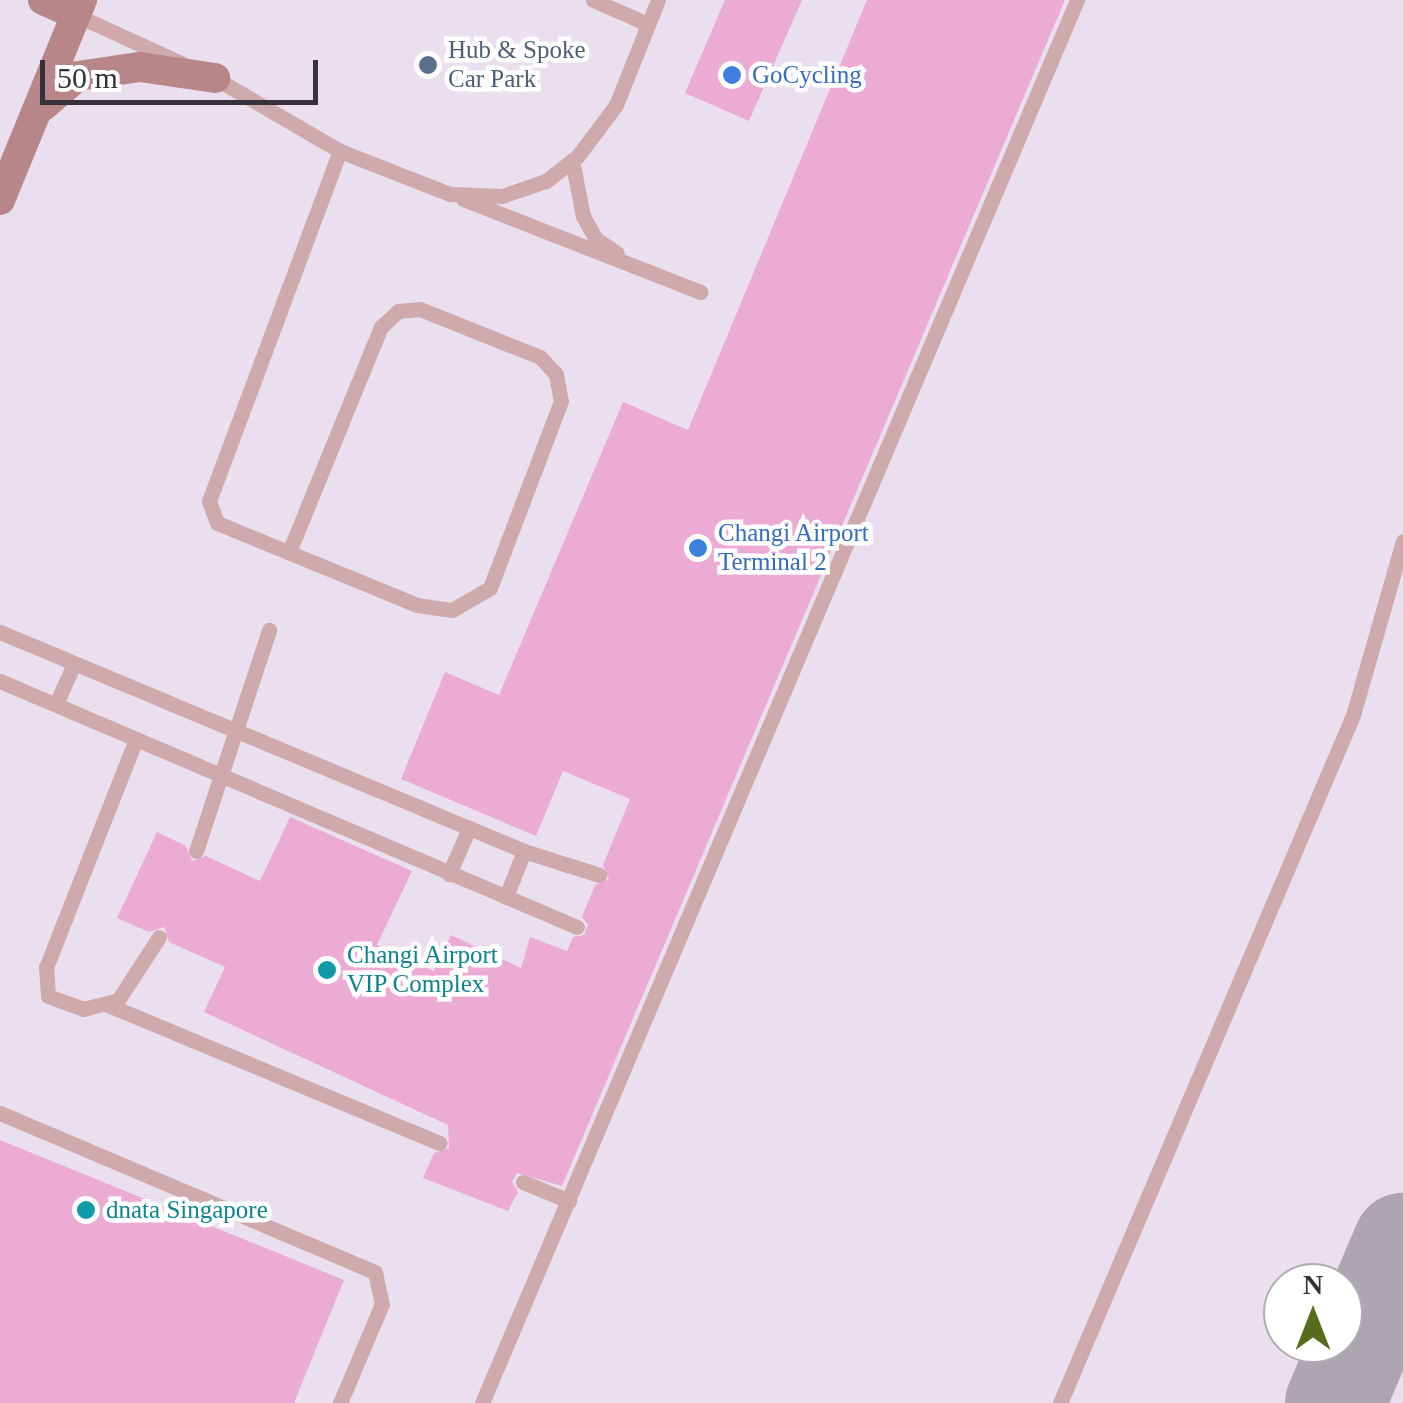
<!DOCTYPE html>
<html>
<head>
<meta charset="utf-8">
<style>
	body { margin:0 }
	#map { position:relative; width:1403px; height:1403px; overflow:hidden; background:#faf1ff; font-family:"Times New Roman",serif }
	div>[style] { position:absolute }
	.built>* { inset:0; background:#eadfef }
	.taxiway>* { height:100px; margin:-50px; padding:0 50px; transform-origin:50px; border-radius:50px; background:#ada6b2 }
	.building>* { inset:0; background:#ecabd4 }
	.service>* { height:15px; margin:-7.5px; padding:0 7.5px; transform-origin:7.5px; border-radius:7.5px; background:#ceaaac }
	.secondary>* { height:30px; margin:-15px; padding:0 15px; transform-origin:15px; border-radius:15px; background:#b88588 }
	.dots>* { width:28px; height:28px; translate:-50% -50%; box-sizing:border-box; border:5px solid #fff; border-radius:50% }
	span { translate:-50% -50%; white-space:nowrap; text-align:center; line-height:1.15; -webkit-text-stroke:9px #fff; paint-order:stroke }
	.service-label { font-size:25px; color:#4e5e75 }
	.left { translate:0 -50%; text-align:left }
	.shop-label { font-size:25px; color:#366cbe }
	.culture-label { font-size:25px; color:#0d838f }
	.north { position:absolute; left:1263px; top:1263px; width:100px; height:100px; box-sizing:border-box; background:#fff; border:2px solid #afadb0; border-radius:50%; rotate:0deg; font-size:28px; font-weight:700; line-height:40px; text-align:center; color:#37323a }
	.north::after { content:''; display:block; margin:auto; width:35px; height:45px; background:#576d1d; clip-path:polygon(50% 0,100% 100%,50% 72%,0 100%) }
	.scale { position:absolute; left:40px; top:60px; width:278px; height:45px; box-sizing:border-box; border:5px solid #37323a; border-top:0; padding-left:12px; font-size:30px; line-height:35px; white-space:nowrap; color:#37323a; -webkit-text-stroke:8px #fff; paint-order:stroke }
</style>
</head>
<body>
<div id="map">
	<div class="built">
		<div style="clip-path:polygon(evenodd,0 0,1403px 0,1403px 1403px,0 1403px,0 0,1283px 1283px,1343px 1283px,1343px 1343px,1283px 1343px,1283px 1283px)"></div>
	</div>
	<div class="taxiway">
		<div style="left:1335px;top:1403px;width:174px;rotate:-67deg"></div>
	</div>
	<div class="building">
		<div style="clip-path:polygon(725px 0,802px 0,749px 121px,685px 93px)"></div>
		<div style="clip-path:polygon(867px 0,1065px 0,562px 1186px,517px 1173px,512px 1182px,518px 1192px,508px 1211px,423px 1178px,434px 1153px,449px 1148px,448px 1125px,204px 1012px,225px 967px,169px 942px,164px 927px,149px 932px,117px 918px,157px 832px,186px 846px,192px 861px,206px 856px,260px 881px,290px 817px,412px 871px,377px 945px,434px 971px,451px 935px,521px 968px,530px 937px,567px 951px,573px 937px,584px 935px,588px 925px,582px 917px,595px 885px,609px 879px,603px 865px,630px 799px,563px 771px,536px 836px,401px 779px,445px 672px,499px 695px,623px 402px,688px 430px)"></div>
		<div style="clip-path:polygon(0 1140px,344px 1280px,294px 1403px,0 1403px)"></div>
	</div>
	<div class="service">
		<div style="left:593px;top:0;width:60px;rotate:23.6deg"></div>
		<div style="left:76px;top:15px;width:118px;rotate:24.6deg"></div>
		<div style="left:213px;top:77px;width:147px;rotate:30.2deg"></div>
		<div style="left:340px;top:151px;width:118px;rotate:21.4deg"></div>
		<div style="left:450px;top:194px;width:52px;rotate:2.2deg"></div>
		<div style="left:502px;top:196px;width:46px;rotate:-18.8deg"></div>
		<div style="left:546px;top:181px;width:39px;rotate:-38deg"></div>
		<div style="left:577px;top:157px;width:65px;rotate:-53.1deg"></div>
		<div style="left:616px;top:105px;width:113px;rotate:-68.2deg"></div>
		<div style="left:572px;top:160px;width:57px;rotate:78.9deg"></div>
		<div style="left:583px;top:216px;width:26px;rotate:61deg"></div>
		<div style="left:596px;top:239px;width:25px;rotate:34deg"></div>
		<div style="left:463px;top:199px;width:255px;rotate:21.4deg"></div>
		<div style="left:289px;top:552px;width:243px;rotate:-67.8deg"></div>
		<div style="left:381px;top:327px;width:23px;rotate:-43deg"></div>
		<div style="left:398px;top:311px;width:22px;rotate:-5deg"></div>
		<div style="left:420px;top:309px;width:129px;rotate:21.8deg"></div>
		<div style="left:540px;top:357px;width:23px;rotate:47deg"></div>
		<div style="left:556px;top:374px;width:27px;rotate:80deg"></div>
		<div style="left:561px;top:401px;width:200px;rotate:110.8deg"></div>
		<div style="left:490px;top:588px;width:44px;rotate:149.9deg"></div>
		<div style="left:452px;top:610px;width:35px;rotate:-172deg"></div>
		<div style="left:417px;top:605px;width:216px;rotate:-157.7deg"></div>
		<div style="left:217px;top:523px;width:23px;rotate:-110deg"></div>
		<div style="left:209px;top:501px;width:374px;rotate:-69.5deg"></div>
		<div style="left:0;top:632px;width:568px;rotate:22.68deg"></div>
		<div style="left:524px;top:851px;width:79px;rotate:17.7deg"></div>
		<div style="left:0;top:681px;width:627px;rotate:23.09deg"></div>
		<div style="left:56px;top:704px;width:42px;rotate:-65.9deg"></div>
		<div style="left:136px;top:739px;width:245px;rotate:111.5deg"></div>
		<div style="left:46px;top:967px;width:29px;rotate:86deg"></div>
		<div style="left:48px;top:996px;width:37px;rotate:20deg"></div>
		<div style="left:83px;top:1009px;width:36px;rotate:-14deg"></div>
		<div style="left:118px;top:1000px;width:75px;rotate:-56.9deg"></div>
		<div style="left:196px;top:851px;width:233px;rotate:-71.7deg"></div>
		<div style="left:449px;top:874px;width:50px;rotate:-66.5deg"></div>
		<div style="left:506px;top:897px;width:49px;rotate:-68.6deg"></div>
		<div style="left:108px;top:1005px;width:359px;rotate:22.6deg"></div>
		<div style="left:0;top:1113px;width:407px;rotate:23deg"></div>
		<div style="left:375px;top:1272px;width:33px;rotate:78deg"></div>
		<div style="left:382px;top:1304px;width:108px;rotate:113deg"></div>
		<div style="left:523px;top:1182px;width:50px;rotate:22.4deg"></div>
		<div style="left:482px;top:1403px;width:1524px;rotate:-67.02deg"></div>
		<div style="left:1060px;top:1403px;width:748px;rotate:-66.93deg"></div>
		<div style="left:1353px;top:715px;width:181px;rotate:-74deg"></div>
	</div>
	<div class="secondary">
		<div style="left:43px;top:0;width:36px;rotate:24deg"></div>
		<div style="left:43px;top:106px;width:46px;rotate:-40.6deg"></div>
		<div style="left:78px;top:76px;width:63px;rotate:-8.3deg"></div>
		<div style="left:140px;top:67px;width:76px;rotate:8.3deg"></div>
		<div style="left:0;top:200px;width:216px;rotate:-67.7deg"></div>
	</div>
	<div class="dots">
		<div style="left:428px;top:65px;background:#5c6f8a"></div>
		<div style="left:732px;top:75px;background:#3f7fe0"></div>
		<div style="left:698px;top:548px;background:#3f7fe0"></div>
		<div style="left:327px;top:970px;background:#0f9aa8"></div>
		<div style="left:86px;top:1210px;background:#0f9aa8"></div>
	</div>
	<div class="service-label">
		<span class="left" style="left:448px;top:65px">Hub &amp; Spoke<br>Car Park</span>
	</div>
	<div class="shop-label">
		<span class="left" style="left:752px;top:75px">GoCycling</span>
		<span class="left" style="left:718px;top:548px">Changi Airport<br>Terminal 2</span>
	</div>
	<div class="culture-label">
		<span class="left" style="left:347px;top:970px">Changi Airport<br>VIP Complex</span>
		<span class="left" style="left:106px;top:1210px">dnata Singapore</span>
	</div>
	<div class="north">N</div>
	<div class="scale">50 m</div>
</div>
</body>
</html>
